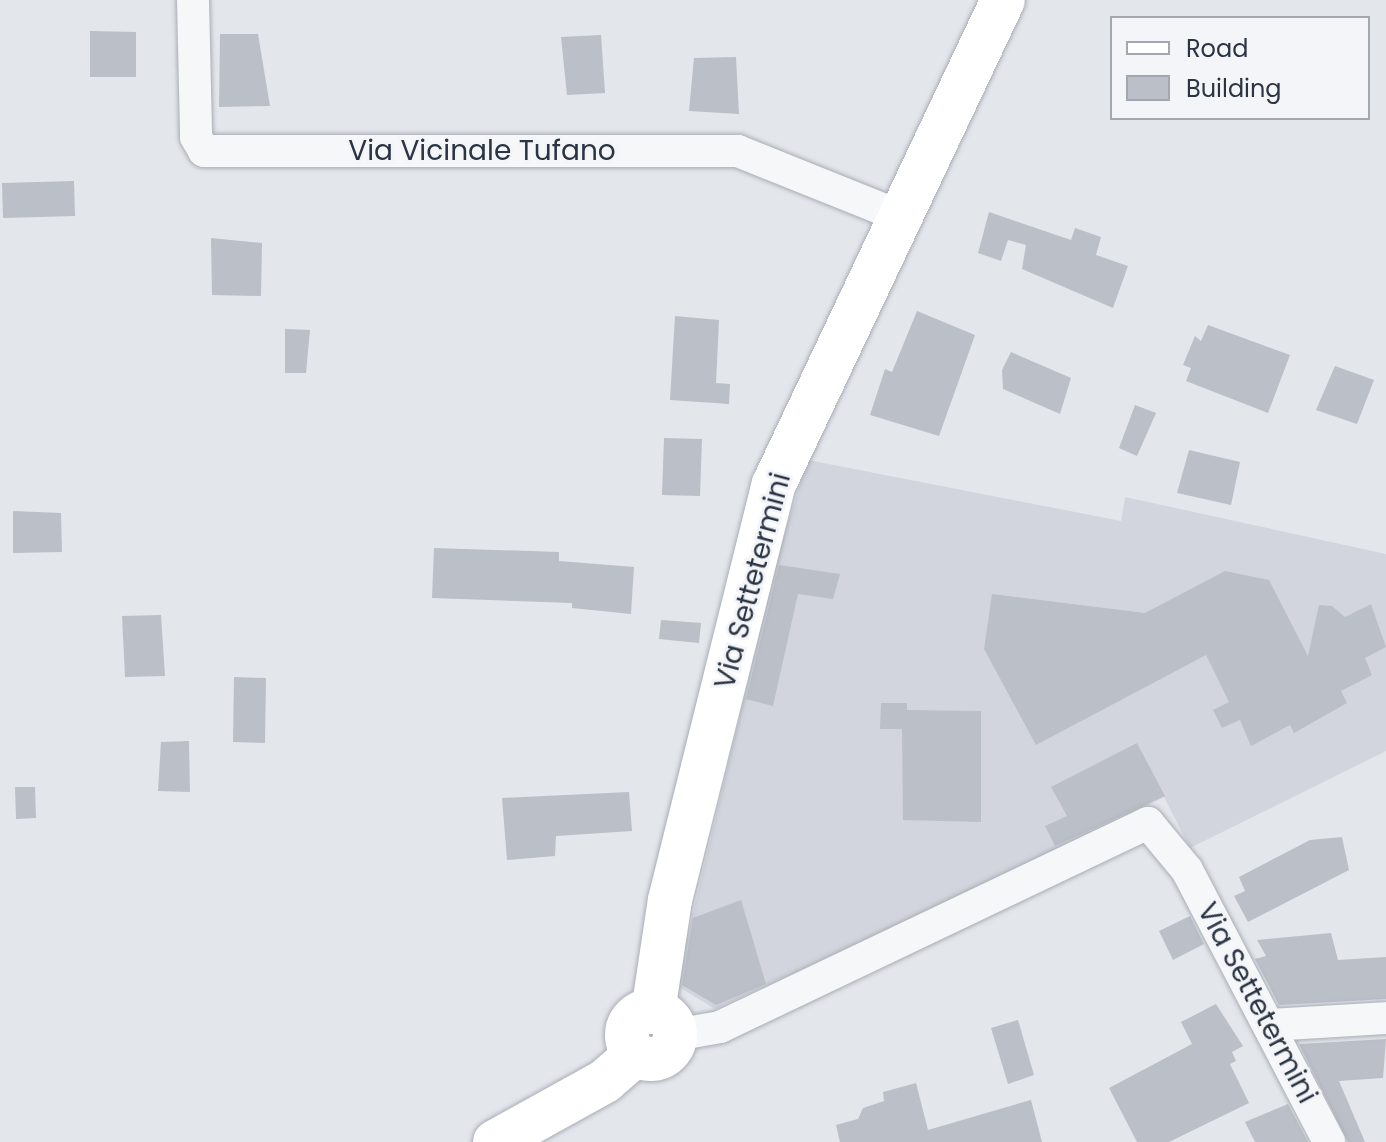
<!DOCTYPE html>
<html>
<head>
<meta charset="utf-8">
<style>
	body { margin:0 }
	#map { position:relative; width:1386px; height:1142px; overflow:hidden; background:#e3e6eb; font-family:Poppins,sans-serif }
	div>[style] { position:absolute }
	.built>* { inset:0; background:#d2d5dd }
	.building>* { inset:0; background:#bbbfc8 }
	.roads { filter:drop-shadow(0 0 2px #a8adb5) drop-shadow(0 0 2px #a8adb5) }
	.minor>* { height:32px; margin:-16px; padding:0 16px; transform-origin:16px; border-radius:16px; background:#f6f7f9 }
	.secondary>* { height:44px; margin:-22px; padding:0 22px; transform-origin:22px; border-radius:22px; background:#fff }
	.secondary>.ring { margin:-22px; padding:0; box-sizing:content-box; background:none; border:44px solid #fff; border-radius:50% }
	span { translate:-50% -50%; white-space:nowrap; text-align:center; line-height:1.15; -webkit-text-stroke:6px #f3f5f8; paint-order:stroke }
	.street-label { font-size:28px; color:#2b3443 }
	.legend { position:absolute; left:1110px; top:16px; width:260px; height:104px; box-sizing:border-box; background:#f3f5f8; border:2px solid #a3a8b0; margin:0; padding:10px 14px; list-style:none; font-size:24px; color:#2b3443 }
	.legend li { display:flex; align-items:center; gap:16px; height:40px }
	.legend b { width:40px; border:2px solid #a3a8b0 }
</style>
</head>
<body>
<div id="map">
	<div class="built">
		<div style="clip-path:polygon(808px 460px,1121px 521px,1125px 497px,1386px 554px,1386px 751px,1190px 848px,1164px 797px,1058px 852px,715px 1009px,676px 985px,779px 551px)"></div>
	</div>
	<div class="building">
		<div style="clip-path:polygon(90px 31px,136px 32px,136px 77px,90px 77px)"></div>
		<div style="clip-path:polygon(220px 34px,258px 34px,270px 106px,219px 107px)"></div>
		<div style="clip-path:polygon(601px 35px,605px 93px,567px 95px,561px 37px)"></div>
		<div style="clip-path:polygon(736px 57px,739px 114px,689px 111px,694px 58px)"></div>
		<div style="clip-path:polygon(74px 181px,75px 216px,3px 218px,2px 183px)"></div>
		<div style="clip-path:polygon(989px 212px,1071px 240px,1075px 228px,1101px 237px,1096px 255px,1128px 266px,1113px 308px,1022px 269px,1026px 245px,1008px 240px,1001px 261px,978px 253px)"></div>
		<div style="clip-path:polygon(211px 238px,262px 243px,261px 296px,212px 295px)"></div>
		<div style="clip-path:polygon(917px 311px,975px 335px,939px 436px,870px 415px,885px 369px,892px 372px)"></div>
		<div style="clip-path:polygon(675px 316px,719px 320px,716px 383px,730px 384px,729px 404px,670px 400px)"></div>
		<div style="clip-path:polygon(1208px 325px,1290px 355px,1268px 413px,1186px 381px,1191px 368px,1183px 365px,1195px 336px,1201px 341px)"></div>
		<div style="clip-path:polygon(285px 329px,310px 330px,306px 373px,285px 373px)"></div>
		<div style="clip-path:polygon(1011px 352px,1071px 378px,1060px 414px,1003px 389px,1002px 370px)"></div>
		<div style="clip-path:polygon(1335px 366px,1374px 380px,1357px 424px,1316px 410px)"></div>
		<div style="clip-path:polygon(1135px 405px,1156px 413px,1137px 456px,1119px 448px)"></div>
		<div style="clip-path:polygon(664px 438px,702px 439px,700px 496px,662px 495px)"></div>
		<div style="clip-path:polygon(1189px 450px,1240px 462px,1231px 505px,1177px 493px)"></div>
		<div style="clip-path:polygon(13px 511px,61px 513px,62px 552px,13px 553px)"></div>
		<div style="clip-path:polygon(434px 548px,559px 552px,559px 561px,634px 567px,631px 614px,572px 608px,572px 603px,432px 598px)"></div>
		<div style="clip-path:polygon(779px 565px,840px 574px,833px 599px,798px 594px,773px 706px,746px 699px)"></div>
		<div style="clip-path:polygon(1225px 571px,1269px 580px,1308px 656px,1319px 605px,1332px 606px,1345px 617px,1371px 604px,1386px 647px,1365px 658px,1372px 675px,1341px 691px,1347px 703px,1294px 733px,1290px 725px,1251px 746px,1240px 720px,1222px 728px,1213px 710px,1229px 702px,1206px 655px,1036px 745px,984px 649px,992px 594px,1145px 613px)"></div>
		<div style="clip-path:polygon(161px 615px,165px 676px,125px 677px,122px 616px)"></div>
		<div style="clip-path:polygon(661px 620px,701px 623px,699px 643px,659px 639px)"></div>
		<div style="clip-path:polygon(234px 677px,266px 678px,265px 743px,233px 742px)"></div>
		<div style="clip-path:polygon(881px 703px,907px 703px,907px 710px,981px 711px,981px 822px,903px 820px,902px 729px,880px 729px)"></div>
		<div style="clip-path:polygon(189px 741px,190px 792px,158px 791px,161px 742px)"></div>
		<div style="clip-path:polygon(1137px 743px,1165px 796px,1055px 846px,1045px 826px,1067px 816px,1051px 787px)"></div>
		<div style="clip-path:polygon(15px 787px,35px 787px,36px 818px,16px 819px)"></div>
		<div style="clip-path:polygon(629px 792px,632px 831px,556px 836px,555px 856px,507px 860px,502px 798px)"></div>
		<div style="clip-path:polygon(1342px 837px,1349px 870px,1248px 922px,1234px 896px,1245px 891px,1239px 877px,1310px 840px)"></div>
		<div style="clip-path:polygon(741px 900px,766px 984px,716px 1005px,682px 985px,693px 918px)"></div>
		<div style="clip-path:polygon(1190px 916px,1204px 944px,1173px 960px,1159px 931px)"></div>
		<div style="clip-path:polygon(1331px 933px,1338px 960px,1386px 957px,1386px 999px,1279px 1005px,1255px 959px,1266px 956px,1257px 940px)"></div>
		<div style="clip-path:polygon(1216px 1004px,1243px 1046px,1232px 1052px,1236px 1061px,1230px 1064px,1249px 1103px,1169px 1142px,1137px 1142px,1109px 1088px,1192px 1044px,1181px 1022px)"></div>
		<div style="clip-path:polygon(1018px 1020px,1034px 1075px,1008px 1084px,991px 1028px)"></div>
		<div style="clip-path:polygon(1386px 1039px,1383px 1078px,1339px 1081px,1365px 1142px,1348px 1142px,1299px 1044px)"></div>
		<div style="clip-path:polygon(916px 1083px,928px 1130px,1031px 1100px,1042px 1142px,840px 1142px,836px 1125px,858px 1119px,863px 1108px,884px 1101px,883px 1092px)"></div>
		<div style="clip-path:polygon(1288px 1104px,1308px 1142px,1255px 1142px,1245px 1122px)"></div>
	</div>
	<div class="roads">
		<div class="minor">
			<div style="left:193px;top:0;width:137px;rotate:88.7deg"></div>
			<div style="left:196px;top:137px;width:16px;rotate:60deg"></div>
			<div style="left:204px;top:151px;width:534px"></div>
			<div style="left:738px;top:151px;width:175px;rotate:21.9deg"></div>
			<div style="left:1269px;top:1025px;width:117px;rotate:-3.4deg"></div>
			<div style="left:675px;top:1035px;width:46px;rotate:-10.1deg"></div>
			<div style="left:720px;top:1027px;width:474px;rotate:-25.5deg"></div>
			<div style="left:1148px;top:823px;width:61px;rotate:50.3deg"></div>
			<div style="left:1187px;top:870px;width:307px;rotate:62.4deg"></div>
		</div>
		<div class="secondary">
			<div class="ring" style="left:627px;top:1011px;width:4px;height:4px"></div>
			<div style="left:653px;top:1012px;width:113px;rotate:-81.4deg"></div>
			<div style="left:670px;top:900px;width:429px;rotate:-76deg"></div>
			<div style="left:774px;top:484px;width:535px;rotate:-64.68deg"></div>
			<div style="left:495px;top:1142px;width:126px;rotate:-29deg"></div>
			<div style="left:605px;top:1081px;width:41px;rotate:-41.1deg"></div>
		</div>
	</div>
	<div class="street-label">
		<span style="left:482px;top:151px">Via Vicinale Tufano</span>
		<span style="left:753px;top:581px;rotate:-75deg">Via Settetermini</span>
		<span style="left:1257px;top:1003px;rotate:62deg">Via Settetermini</span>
	</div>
	<ul class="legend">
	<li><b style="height:10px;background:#fff"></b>Road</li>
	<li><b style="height:22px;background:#bbbfc8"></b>Building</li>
	</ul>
</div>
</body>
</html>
